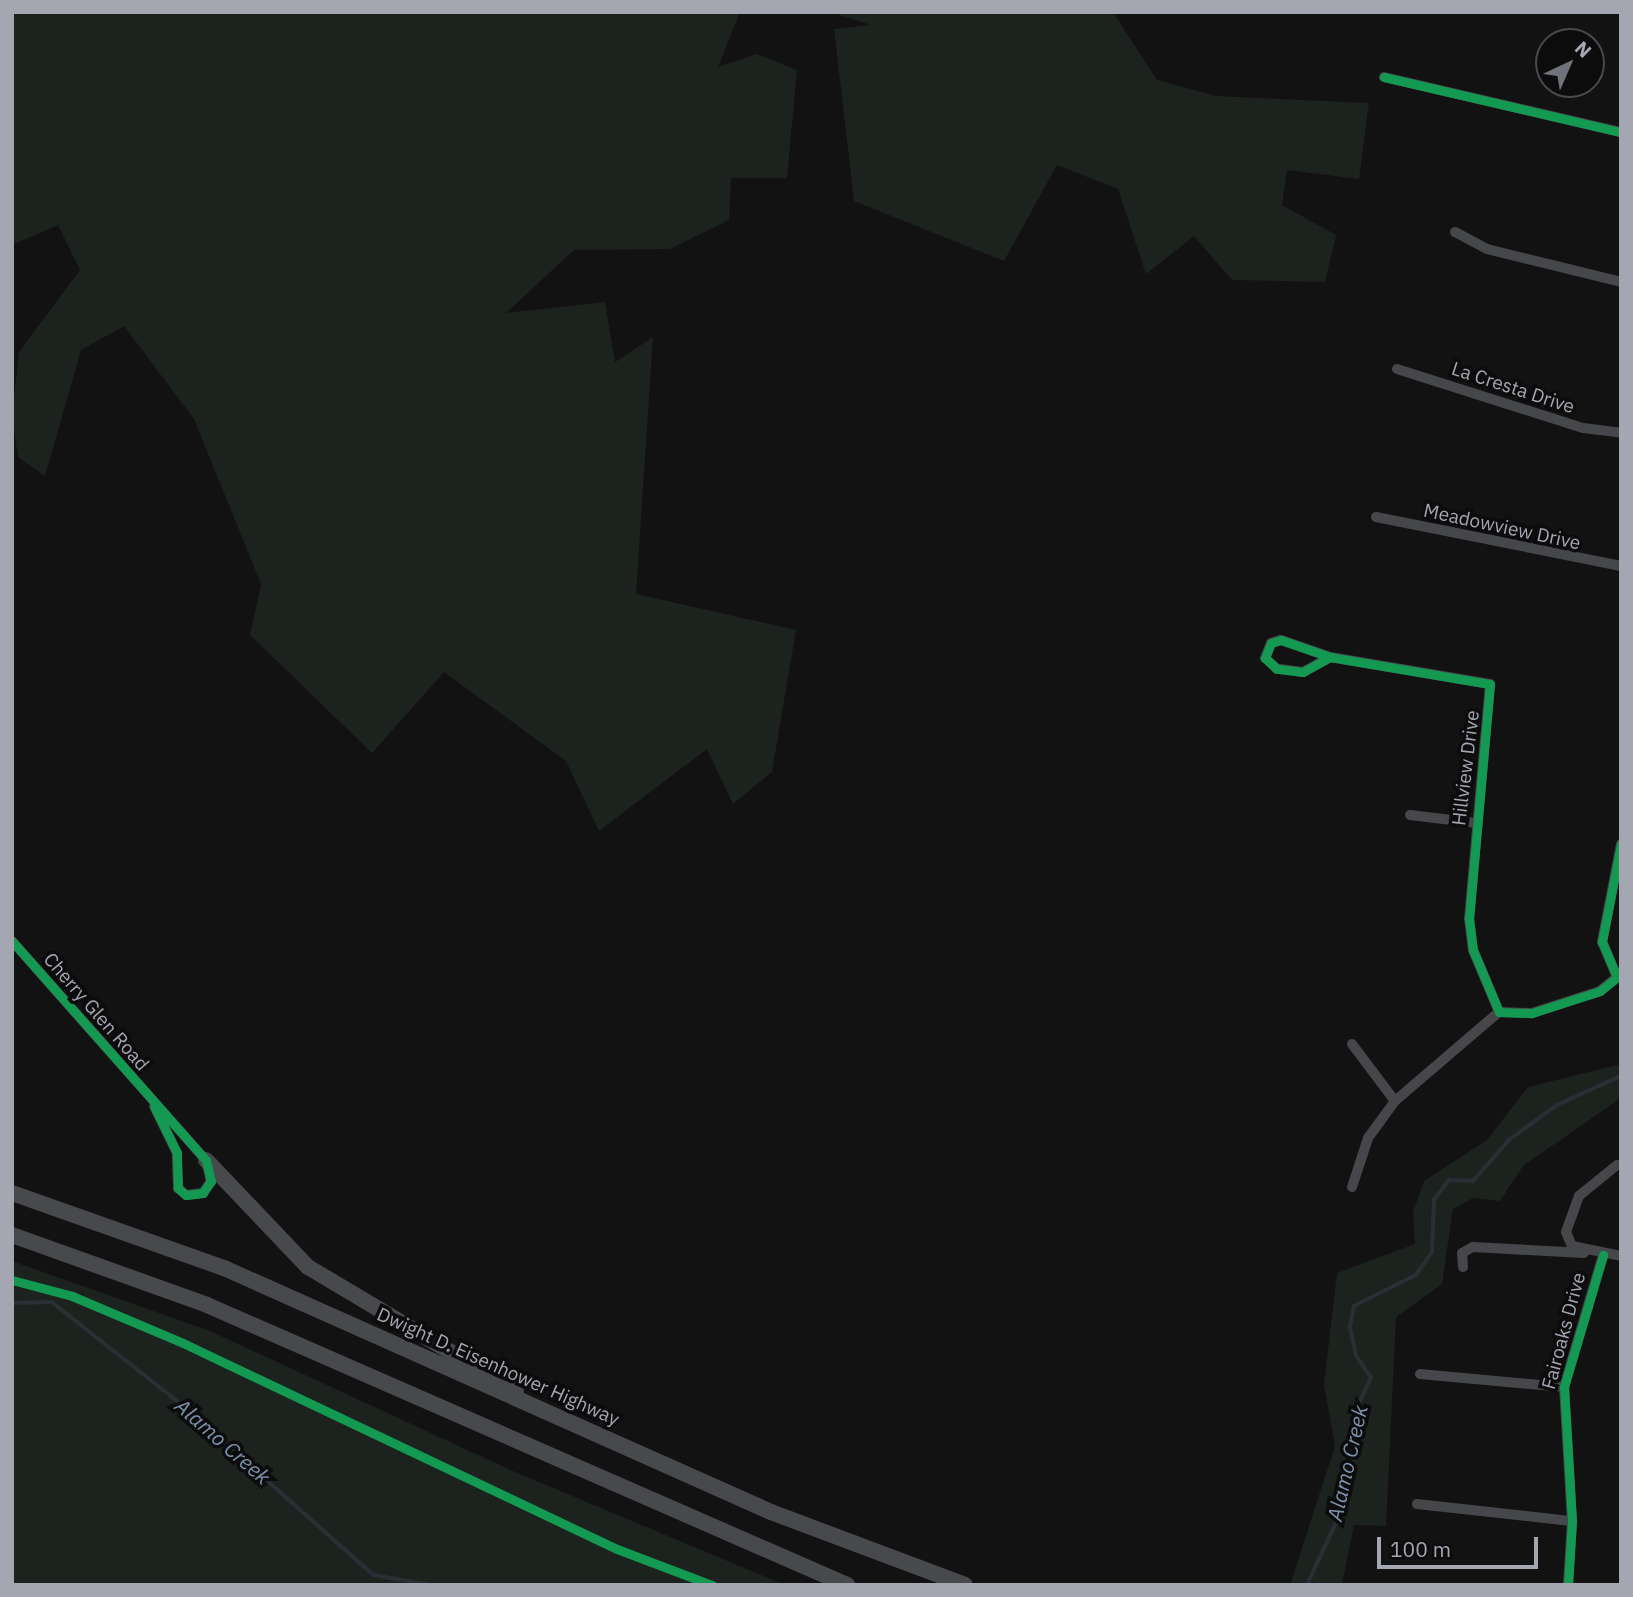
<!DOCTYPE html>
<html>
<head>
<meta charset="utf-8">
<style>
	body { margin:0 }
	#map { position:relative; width:1633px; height:1597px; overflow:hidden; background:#121212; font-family:"IBM Plex Sans",sans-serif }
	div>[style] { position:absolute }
	.green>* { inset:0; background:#1c221d }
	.stream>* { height:3.5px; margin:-1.75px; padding:0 1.75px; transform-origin:1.75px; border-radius:1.75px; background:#2a2f36 }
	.minor>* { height:10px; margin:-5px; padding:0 5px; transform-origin:5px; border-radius:5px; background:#46474a }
	.highway>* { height:16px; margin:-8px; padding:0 8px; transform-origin:8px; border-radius:8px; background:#48494c }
	.cycleway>* { height:9px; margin:-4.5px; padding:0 4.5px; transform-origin:4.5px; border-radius:4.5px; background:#139951 }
	span { translate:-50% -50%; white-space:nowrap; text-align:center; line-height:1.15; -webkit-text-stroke:7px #0c0c0d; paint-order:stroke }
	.street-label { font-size:19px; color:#a4a7b2 }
	.water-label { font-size:21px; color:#7c91ab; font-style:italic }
	.frame { position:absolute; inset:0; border:14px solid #a4a7b2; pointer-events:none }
	.north { position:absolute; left:1535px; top:28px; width:70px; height:70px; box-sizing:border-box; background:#0c0c0d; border:2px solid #494a4f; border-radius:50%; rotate:44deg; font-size:19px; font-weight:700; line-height:28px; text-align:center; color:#a4a7b2 }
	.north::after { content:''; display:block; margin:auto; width:24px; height:32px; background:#71737a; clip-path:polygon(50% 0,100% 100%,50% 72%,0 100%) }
	.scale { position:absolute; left:1377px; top:1537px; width:161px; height:32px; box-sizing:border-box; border:4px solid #a4a7b2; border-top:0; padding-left:9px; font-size:21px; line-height:24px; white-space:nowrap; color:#a4a7b2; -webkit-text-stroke:5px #0c0c0d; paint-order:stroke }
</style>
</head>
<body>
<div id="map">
	<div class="green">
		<div style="clip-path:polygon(12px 12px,740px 12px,718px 67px,757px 54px,797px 70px,787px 178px,731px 178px,729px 220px,670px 249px,574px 250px,506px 313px,605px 302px,615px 362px,653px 337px,636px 594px,796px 630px,772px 772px,733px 804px,707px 749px,599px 831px,566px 761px,444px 672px,372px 753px,250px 635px,261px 584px,194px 419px,124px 326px,81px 350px,45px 476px,18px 457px,12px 415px,19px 352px,80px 270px,58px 225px,12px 245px)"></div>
		<div style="clip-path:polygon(830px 12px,1100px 12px,1115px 15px,1157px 80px,1216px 96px,1369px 103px,1359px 179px,1287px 170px,1282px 205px,1336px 235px,1325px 282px,1232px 280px,1194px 236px,1146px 274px,1118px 189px,1057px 165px,1004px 261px,854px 201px,834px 29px,871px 25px)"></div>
		<div style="clip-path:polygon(1621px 1064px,1621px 1098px,1523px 1166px,1500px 1201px,1473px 1198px,1453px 1209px,1442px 1284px,1396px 1317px,1386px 1526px,1354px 1525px,1342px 1585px,1290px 1585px,1335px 1446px,1324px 1385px,1337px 1273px,1415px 1244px,1413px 1212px,1424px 1181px,1487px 1140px,1528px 1087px)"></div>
		<div style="clip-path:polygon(12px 1261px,210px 1331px,515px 1472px,785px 1585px,12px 1585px)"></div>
	</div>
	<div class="stream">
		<div style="left:12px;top:1303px;width:40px;rotate:-1.4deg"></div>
		<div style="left:52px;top:1302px;width:163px;rotate:38.3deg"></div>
		<div style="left:180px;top:1403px;width:259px;rotate:41.6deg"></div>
		<div style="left:374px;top:1575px;width:58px;rotate:10deg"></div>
		<div style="left:1307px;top:1585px;width:78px;rotate:-65.1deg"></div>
		<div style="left:1340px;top:1514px;width:66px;rotate:-76.8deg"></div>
		<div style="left:1355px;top:1450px;width:38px;rotate:-90deg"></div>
		<div style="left:1355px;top:1412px;width:38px;rotate:-65deg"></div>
		<div style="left:1371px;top:1378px;width:27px;rotate:-124deg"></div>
		<div style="left:1356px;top:1356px;width:29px;rotate:-102deg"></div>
		<div style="left:1350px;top:1328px;width:22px;rotate:-80deg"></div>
		<div style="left:1354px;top:1306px;width:69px;rotate:-26.6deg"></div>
		<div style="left:1416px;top:1275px;width:28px;rotate:-55deg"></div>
		<div style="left:1432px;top:1252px;width:52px;rotate:-87.8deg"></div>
		<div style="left:1434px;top:1200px;width:25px;rotate:-53deg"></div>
		<div style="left:1449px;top:1180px;width:24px;rotate:2deg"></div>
		<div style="left:1473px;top:1181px;width:55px;rotate:-48.7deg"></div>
		<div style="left:1509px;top:1140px;width:59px;rotate:-36.1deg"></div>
		<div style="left:1557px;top:1105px;width:70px;rotate:-24.4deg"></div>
	</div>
	<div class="minor">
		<div style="left:1384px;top:77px;width:243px;rotate:13.1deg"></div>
		<div style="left:1455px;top:232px;width:36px;rotate:28deg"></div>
		<div style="left:1487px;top:249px;width:138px;rotate:13.8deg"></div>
		<div style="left:1397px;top:369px;width:195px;rotate:17.6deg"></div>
		<div style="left:1583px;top:428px;width:38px;rotate:7deg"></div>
		<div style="left:1376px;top:517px;width:250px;rotate:11.3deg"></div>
		<div style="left:1330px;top:657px;width:31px;rotate:151deg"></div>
		<div style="left:1303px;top:672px;width:26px;rotate:-173deg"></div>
		<div style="left:1277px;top:669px;width:16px;rotate:-137deg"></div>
		<div style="left:1265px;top:658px;width:16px;rotate:-68deg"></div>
		<div style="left:1271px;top:643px;width:10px;rotate:-17deg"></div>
		<div style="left:1281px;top:640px;width:52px;rotate:19.1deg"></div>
		<div style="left:1330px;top:657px;width:162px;rotate:9.6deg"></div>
		<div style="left:1490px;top:684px;width:235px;rotate:95.1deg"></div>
		<div style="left:1469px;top:918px;width:32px;rotate:83deg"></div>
		<div style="left:1473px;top:950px;width:67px;rotate:67.2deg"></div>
		<div style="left:1499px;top:1012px;width:33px;rotate:2deg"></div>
		<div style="left:1532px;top:1013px;width:71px;rotate:-17.9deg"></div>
		<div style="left:1600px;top:991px;width:22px;rotate:-39deg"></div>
		<div style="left:1617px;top:977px;width:38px;rotate:-113deg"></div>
		<div style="left:1602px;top:942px;width:100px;rotate:-79deg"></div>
		<div style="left:1410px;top:815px;width:67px;rotate:6.8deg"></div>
		<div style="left:12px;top:941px;width:293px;rotate:48.5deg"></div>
		<div style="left:206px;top:1160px;width:22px;rotate:77deg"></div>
		<div style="left:211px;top:1181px;width:14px;rotate:124deg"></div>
		<div style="left:203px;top:1193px;width:17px;rotate:173deg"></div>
		<div style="left:186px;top:1195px;width:11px;rotate:-139deg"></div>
		<div style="left:178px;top:1188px;width:35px;rotate:-92deg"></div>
		<div style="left:177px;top:1153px;width:52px;rotate:-116.1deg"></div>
		<div style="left:1352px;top:1044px;width:71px;rotate:53deg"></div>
		<div style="left:1617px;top:1165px;width:49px;rotate:140.8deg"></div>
		<div style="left:1579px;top:1196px;width:38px;rotate:110deg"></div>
		<div style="left:1566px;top:1232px;width:15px;rotate:67deg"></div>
		<div style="left:1572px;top:1246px;width:50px;rotate:11.5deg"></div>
		<div style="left:1352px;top:1187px;width:52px;rotate:-71.9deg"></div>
		<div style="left:1368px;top:1138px;width:46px;rotate:-53.9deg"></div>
		<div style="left:1395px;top:1101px;width:137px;rotate:-40.6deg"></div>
		<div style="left:1463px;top:1267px;width:14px;rotate:-94deg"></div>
		<div style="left:1462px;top:1253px;width:13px;rotate:-29deg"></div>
		<div style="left:1473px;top:1247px;width:111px;rotate:3.1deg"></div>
		<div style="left:1420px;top:1374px;width:145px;rotate:5.2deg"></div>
		<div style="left:1417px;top:1504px;width:156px;rotate:6.3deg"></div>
		<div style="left:1568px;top:1585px;width:64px;rotate:-86.4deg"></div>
		<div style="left:1572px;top:1521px;width:134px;rotate:-93.4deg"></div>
		<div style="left:1564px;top:1387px;width:138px;rotate:-73.5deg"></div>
	</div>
	<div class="highway">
		<div style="left:206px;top:1160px;width:148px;rotate:46.4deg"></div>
		<div style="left:308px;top:1267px;width:242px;rotate:30.8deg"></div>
		<div style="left:12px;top:1193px;width:225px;rotate:19.5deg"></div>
		<div style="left:224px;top:1268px;width:599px;rotate:24.04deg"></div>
		<div style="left:771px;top:1512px;width:207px;rotate:20.6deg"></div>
		<div style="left:12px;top:1235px;width:207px;rotate:19.7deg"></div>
		<div style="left:207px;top:1305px;width:699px;rotate:23.63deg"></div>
	</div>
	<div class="cycleway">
		<div style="left:1384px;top:77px;width:243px;rotate:13.1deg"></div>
		<div style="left:1330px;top:657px;width:31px;rotate:151deg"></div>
		<div style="left:1303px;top:672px;width:26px;rotate:-173deg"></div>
		<div style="left:1277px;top:669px;width:16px;rotate:-137deg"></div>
		<div style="left:1265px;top:658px;width:16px;rotate:-68deg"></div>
		<div style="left:1271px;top:643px;width:10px;rotate:-17deg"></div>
		<div style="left:1281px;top:640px;width:52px;rotate:19.1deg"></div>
		<div style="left:1330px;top:657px;width:162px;rotate:9.6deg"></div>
		<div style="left:1490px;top:684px;width:235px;rotate:95.1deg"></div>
		<div style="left:1469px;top:918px;width:32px;rotate:83deg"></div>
		<div style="left:1473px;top:950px;width:67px;rotate:67.2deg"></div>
		<div style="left:1499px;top:1012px;width:33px;rotate:2deg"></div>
		<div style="left:1532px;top:1013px;width:71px;rotate:-17.9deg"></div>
		<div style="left:1600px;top:991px;width:22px;rotate:-39deg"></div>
		<div style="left:1617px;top:977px;width:38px;rotate:-113deg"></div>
		<div style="left:1602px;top:942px;width:100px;rotate:-79deg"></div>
		<div style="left:12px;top:941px;width:293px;rotate:48.5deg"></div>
		<div style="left:206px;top:1160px;width:22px;rotate:77deg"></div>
		<div style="left:211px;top:1181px;width:14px;rotate:124deg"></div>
		<div style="left:203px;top:1193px;width:17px;rotate:173deg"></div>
		<div style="left:186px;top:1195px;width:11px;rotate:-139deg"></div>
		<div style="left:178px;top:1188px;width:35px;rotate:-92deg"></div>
		<div style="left:177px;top:1153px;width:52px;rotate:-116.1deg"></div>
		<div style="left:12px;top:1280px;width:62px;rotate:14.9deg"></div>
		<div style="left:72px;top:1296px;width:121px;rotate:22.9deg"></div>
		<div style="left:183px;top:1343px;width:480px;rotate:25.4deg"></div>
		<div style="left:617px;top:1549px;width:102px;rotate:20.8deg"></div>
		<div style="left:1568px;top:1585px;width:64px;rotate:-86.4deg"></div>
		<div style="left:1572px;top:1521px;width:134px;rotate:-93.4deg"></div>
		<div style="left:1564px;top:1387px;width:138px;rotate:-73.5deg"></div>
	</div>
	<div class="street-label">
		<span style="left:1513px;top:388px;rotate:18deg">La Cresta Drive</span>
		<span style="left:1502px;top:527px;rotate:12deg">Meadowview Drive</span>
		<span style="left:1466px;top:768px;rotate:-83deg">Hillview Drive</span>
		<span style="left:96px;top:1012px;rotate:49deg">Cherry Glen Road</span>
		<span style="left:1564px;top:1331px;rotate:-75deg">Fairoaks Drive</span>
		<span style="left:498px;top:1367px;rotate:24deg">Dwight D. Eisenhower Highway</span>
	</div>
	<div class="water-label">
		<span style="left:223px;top:1441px;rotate:41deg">Alamo Creek</span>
		<span style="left:1347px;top:1463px;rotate:-77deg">Alamo Creek</span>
	</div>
	<div class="frame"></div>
	<div class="north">N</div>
	<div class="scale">100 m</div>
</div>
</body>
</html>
